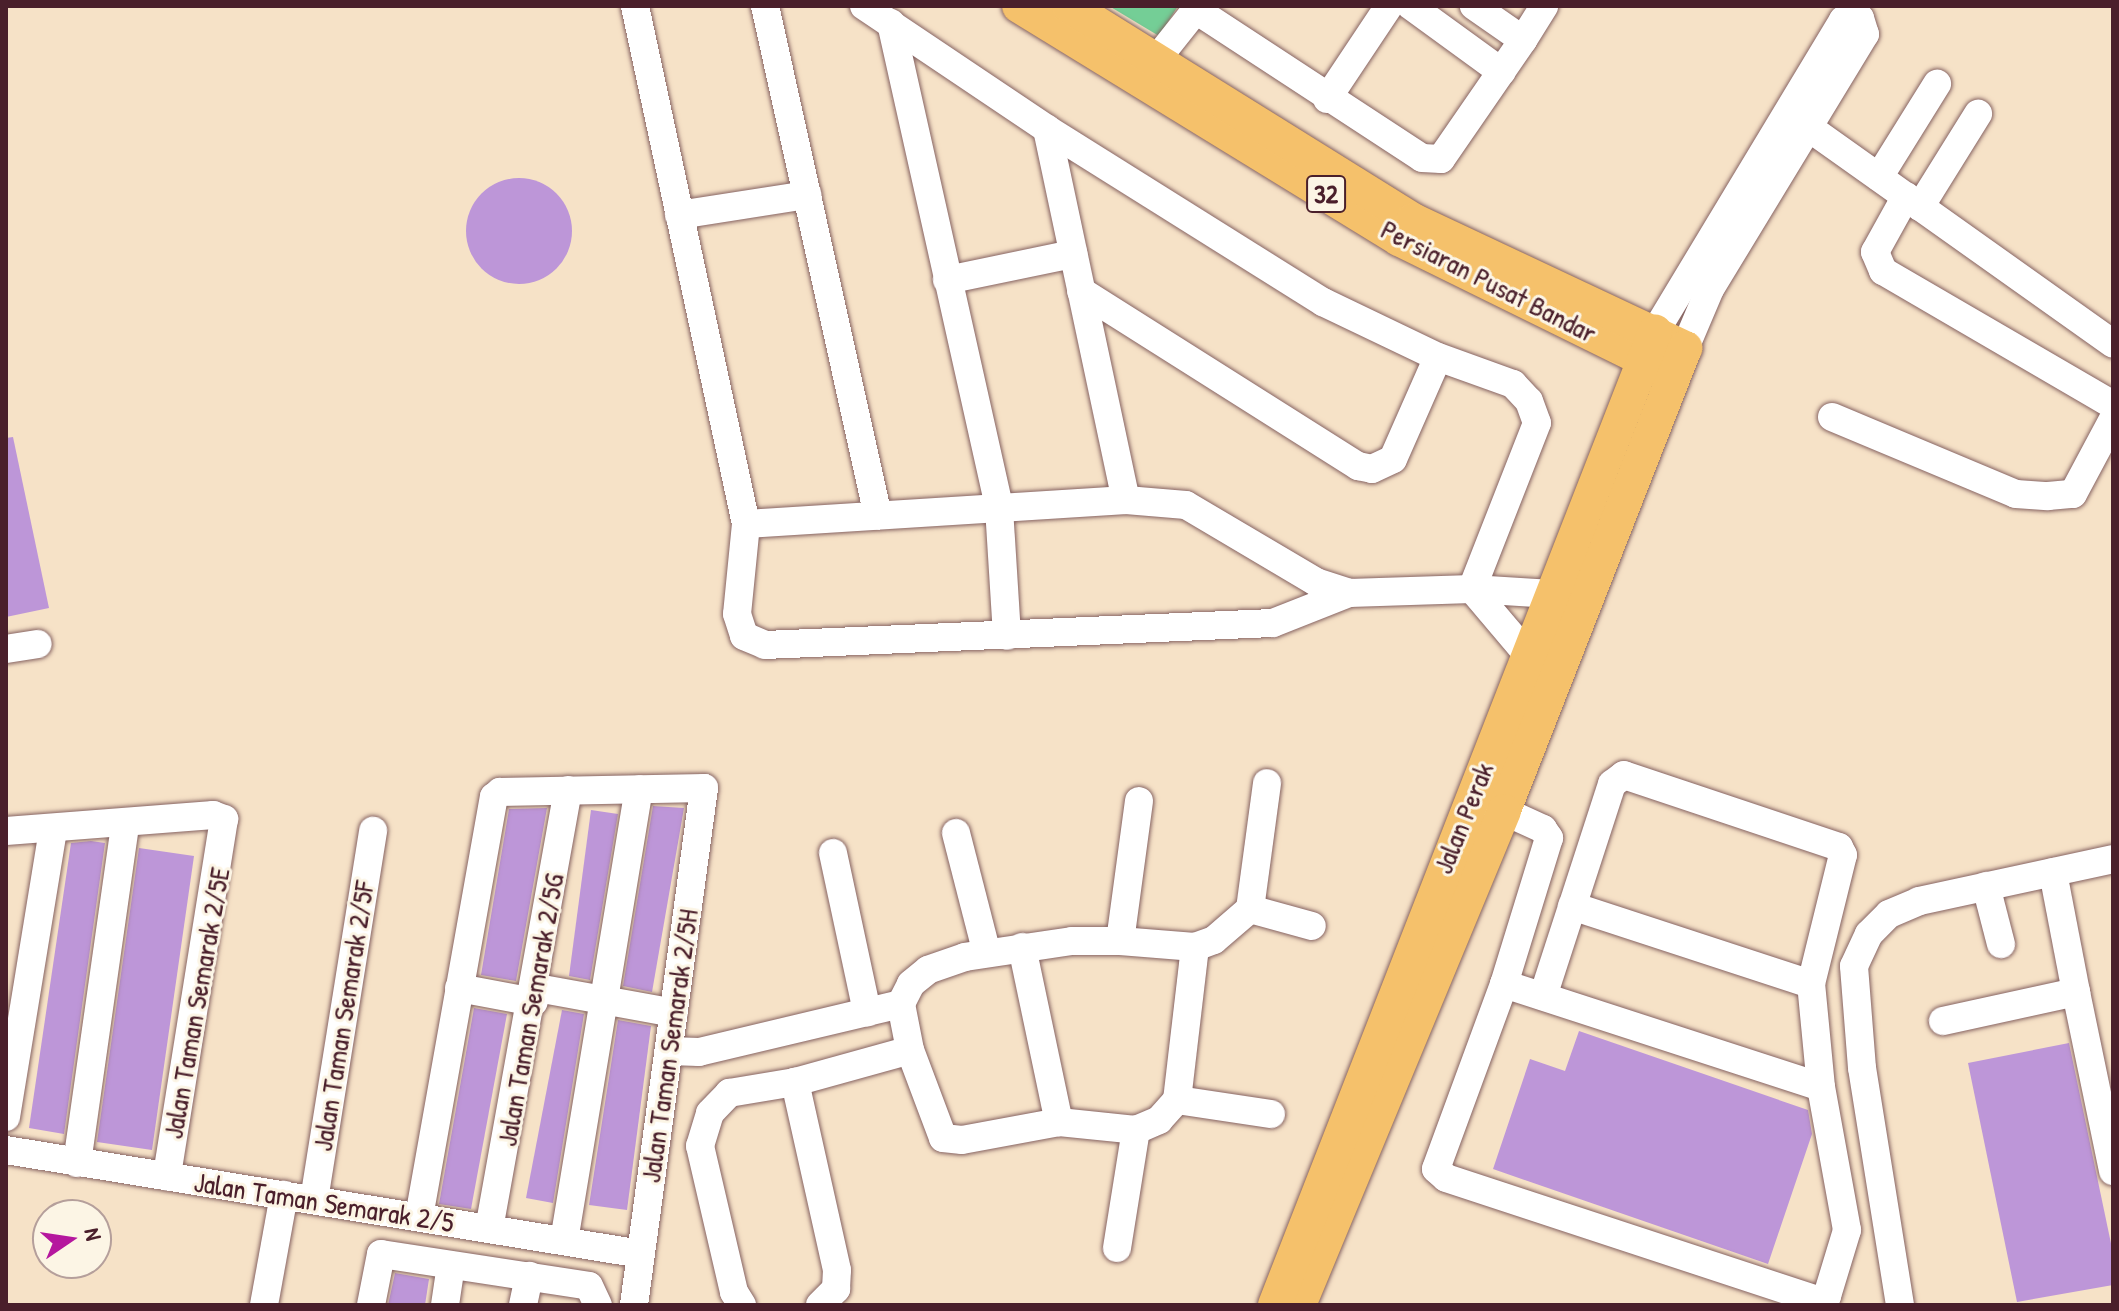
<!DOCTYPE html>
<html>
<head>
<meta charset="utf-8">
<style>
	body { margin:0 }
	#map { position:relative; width:2119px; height:1311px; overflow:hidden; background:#f6e2c7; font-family:"Patrick Hand",sans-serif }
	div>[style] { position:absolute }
	.green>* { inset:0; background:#74ce96 }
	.building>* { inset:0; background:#bd96d8 }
	.round { border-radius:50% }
	.roads { filter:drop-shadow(0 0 2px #866362) drop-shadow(0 0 2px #866362) }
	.minor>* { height:28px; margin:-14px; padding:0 14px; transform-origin:14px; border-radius:14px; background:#fff }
	.major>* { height:34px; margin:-17px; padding:0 17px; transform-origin:17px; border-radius:17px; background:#f5c16b }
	span { translate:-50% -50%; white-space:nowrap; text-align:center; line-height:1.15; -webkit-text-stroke:6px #fcf5e5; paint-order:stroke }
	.shield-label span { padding:2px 6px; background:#fcf5e5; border:2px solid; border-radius:6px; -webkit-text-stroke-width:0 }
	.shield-label { font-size:26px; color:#4a1f2b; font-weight:700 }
	.street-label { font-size:28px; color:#4a1f2b }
	.frame { position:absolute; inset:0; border:8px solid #4a1f2b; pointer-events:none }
	.north { position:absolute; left:32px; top:1199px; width:80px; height:80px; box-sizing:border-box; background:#fcf5e5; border:2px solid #b59f9b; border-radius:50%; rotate:77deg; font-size:22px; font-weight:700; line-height:32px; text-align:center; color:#4a1f2b }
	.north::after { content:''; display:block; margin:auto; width:28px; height:36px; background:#b5179e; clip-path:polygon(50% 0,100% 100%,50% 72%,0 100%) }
</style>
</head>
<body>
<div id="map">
	<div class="green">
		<div style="clip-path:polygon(1109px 6px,1178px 6px,1159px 36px)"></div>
	</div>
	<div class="building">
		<div class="round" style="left:466px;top:178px;width:106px;height:106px"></div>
		<div style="clip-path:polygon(13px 437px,49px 608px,6px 617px,6px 438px)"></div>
		<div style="clip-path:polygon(653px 806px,684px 808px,652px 992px,623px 986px)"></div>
		<div style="clip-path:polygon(547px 808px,516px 981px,481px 975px,509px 809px)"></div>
		<div style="clip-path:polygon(591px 810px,618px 814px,590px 980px,569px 976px)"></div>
		<div style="clip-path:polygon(91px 841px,105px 843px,64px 1134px,29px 1128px,71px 843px)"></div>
		<div style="clip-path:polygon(139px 848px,194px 856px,152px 1150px,97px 1142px)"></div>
		<div style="clip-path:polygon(474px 1008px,507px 1014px,471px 1209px,439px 1204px)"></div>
		<div style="clip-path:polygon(562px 1010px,584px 1014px,553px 1203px,526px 1198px)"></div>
		<div style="clip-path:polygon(618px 1020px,651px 1026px,627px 1210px,589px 1205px)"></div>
		<div style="clip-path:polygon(1579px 1031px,1808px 1110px,1812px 1134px,1768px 1264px,1493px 1169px,1530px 1059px,1565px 1071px)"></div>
		<div style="clip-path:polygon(2069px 1043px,2113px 1253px,2113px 1285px,2017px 1302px,1968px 1063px)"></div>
		<div style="clip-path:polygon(395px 1273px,429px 1279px,425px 1305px,388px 1305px)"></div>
	</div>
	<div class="roads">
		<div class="minor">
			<div style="left:635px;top:6px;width:530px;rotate:77.91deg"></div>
			<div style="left:746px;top:524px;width:381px;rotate:-3.6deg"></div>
			<div style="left:1126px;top:500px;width:60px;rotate:4.8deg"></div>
			<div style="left:1186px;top:505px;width:151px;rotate:30.6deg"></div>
			<div style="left:1316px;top:582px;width:35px;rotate:18deg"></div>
			<div style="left:1349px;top:593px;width:123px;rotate:-1.9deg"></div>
			<div style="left:1472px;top:589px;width:80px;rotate:3.6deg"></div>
			<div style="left:765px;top:6px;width:522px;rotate:77.51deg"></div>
			<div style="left:864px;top:6px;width:220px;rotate:33.9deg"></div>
			<div style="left:1047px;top:129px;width:326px;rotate:32.1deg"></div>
			<div style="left:1323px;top:302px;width:127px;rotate:25.6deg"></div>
			<div style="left:1438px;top:357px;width:80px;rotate:19.8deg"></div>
			<div style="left:1513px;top:384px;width:23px;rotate:47deg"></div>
			<div style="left:1529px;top:401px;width:23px;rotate:70deg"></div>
			<div style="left:1537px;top:423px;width:178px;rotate:111.4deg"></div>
			<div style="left:1411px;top:6px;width:112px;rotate:36deg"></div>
			<div style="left:1196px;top:10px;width:270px;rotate:33.2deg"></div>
			<div style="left:1422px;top:158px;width:19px;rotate:3deg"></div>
			<div style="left:1441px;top:159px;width:145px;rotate:-55.4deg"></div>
			<div style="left:1523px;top:40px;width:60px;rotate:-145.2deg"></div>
			<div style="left:891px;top:23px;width:497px;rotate:77.4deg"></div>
			<div style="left:999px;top:508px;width:128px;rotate:86.4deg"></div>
			<div style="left:1523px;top:40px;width:40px;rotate:-58deg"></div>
			<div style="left:1156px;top:60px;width:69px;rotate:-51.5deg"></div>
			<div style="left:1327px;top:99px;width:112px;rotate:-56.3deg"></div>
			<div style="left:1808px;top:127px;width:374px;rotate:35.4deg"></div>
			<div style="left:1047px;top:129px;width:379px;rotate:78deg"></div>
			<div style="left:1879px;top:177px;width:110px;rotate:-58.1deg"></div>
			<div style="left:1906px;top:196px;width:64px;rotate:119deg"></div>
			<div style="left:1875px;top:252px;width:21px;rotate:67deg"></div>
			<div style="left:1883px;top:271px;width:266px;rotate:30.2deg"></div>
			<div style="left:1920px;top:207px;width:110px;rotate:-58.1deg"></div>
			<div style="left:679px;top:215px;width:130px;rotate:-8.9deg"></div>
			<div style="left:947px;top:280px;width:129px;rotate:-11.7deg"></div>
			<div style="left:1081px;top:291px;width:328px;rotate:32.3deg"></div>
			<div style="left:1358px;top:466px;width:14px;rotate:12deg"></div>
			<div style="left:1372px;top:469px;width:23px;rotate:-25deg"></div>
			<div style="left:1393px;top:459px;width:111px;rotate:-66.2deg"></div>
			<div style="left:1655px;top:332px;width:364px;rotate:-58.9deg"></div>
			<div style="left:1843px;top:20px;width:17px;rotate:-7deg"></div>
			<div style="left:1860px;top:18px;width:17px;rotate:73deg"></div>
			<div style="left:1865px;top:34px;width:298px;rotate:121.3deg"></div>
			<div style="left:1710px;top:289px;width:64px;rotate:113deg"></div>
			<div style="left:1832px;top:417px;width:199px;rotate:22.7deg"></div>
			<div style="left:2016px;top:494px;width:32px;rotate:4deg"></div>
			<div style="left:2048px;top:496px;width:25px;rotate:-5deg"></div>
			<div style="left:2073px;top:494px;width:85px;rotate:-61.9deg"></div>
			<div style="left:746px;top:524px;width:90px;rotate:95.7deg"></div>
			<div style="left:737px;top:614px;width:23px;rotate:72deg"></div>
			<div style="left:744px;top:636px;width:23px;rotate:23deg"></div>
			<div style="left:765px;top:645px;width:508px;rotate:-2.48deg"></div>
			<div style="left:1273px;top:623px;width:82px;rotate:-21.5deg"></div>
			<div style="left:1472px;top:589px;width:87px;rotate:49.7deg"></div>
			<div style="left:6px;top:649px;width:32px;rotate:-9deg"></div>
			<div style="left:1139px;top:801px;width:141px;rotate:97.7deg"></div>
			<div style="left:1120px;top:941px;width:48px;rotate:180deg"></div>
			<div style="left:1072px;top:941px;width:108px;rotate:171.5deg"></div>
			<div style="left:965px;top:957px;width:39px;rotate:161deg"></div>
			<div style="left:928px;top:970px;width:22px;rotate:141deg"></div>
			<div style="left:911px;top:984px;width:22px;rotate:117deg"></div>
			<div style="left:901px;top:1004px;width:47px;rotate:78.9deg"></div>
			<div style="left:910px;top:1050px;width:94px;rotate:69.4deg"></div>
			<div style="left:943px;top:1138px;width:19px;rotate:6deg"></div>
			<div style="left:962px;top:1140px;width:99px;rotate:-10.5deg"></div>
			<div style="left:1059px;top:1122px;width:77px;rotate:5.9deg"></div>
			<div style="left:1136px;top:1130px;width:25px;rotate:-23deg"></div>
			<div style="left:1159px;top:1120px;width:27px;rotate:-48deg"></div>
			<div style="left:1484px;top:802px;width:65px;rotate:24.6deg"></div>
			<div style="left:1543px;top:829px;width:11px;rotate:56deg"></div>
			<div style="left:1549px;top:838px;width:153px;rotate:107.1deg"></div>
			<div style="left:1504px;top:984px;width:333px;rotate:18deg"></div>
			<div style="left:1821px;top:1087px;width:103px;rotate:-95.5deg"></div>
			<div style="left:1811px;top:984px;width:133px;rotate:-76.1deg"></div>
			<div style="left:1843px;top:855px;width:9px;rotate:-117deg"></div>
			<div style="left:1839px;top:847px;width:227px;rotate:-161.5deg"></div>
			<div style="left:1624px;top:775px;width:15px;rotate:143deg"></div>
			<div style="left:1612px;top:784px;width:223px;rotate:108deg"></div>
			<div style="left:6px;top:831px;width:208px;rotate:-4.4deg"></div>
			<div style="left:213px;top:815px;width:12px;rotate:20deg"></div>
			<div style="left:224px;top:819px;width:362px;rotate:99.1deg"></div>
			<div style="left:956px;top:833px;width:121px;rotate:75.6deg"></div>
			<div style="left:833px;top:853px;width:163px;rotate:77.9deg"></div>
			<div style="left:1986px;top:886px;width:60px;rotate:75.5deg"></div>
			<div style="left:1572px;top:906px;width:251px;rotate:18.1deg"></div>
			<div style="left:1250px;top:909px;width:64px;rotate:15.3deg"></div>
			<div style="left:1120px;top:941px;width:75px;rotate:4.6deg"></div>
			<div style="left:1195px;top:947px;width:20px;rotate:-20deg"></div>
			<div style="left:1214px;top:940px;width:48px;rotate:-40.7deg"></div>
			<div style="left:1250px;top:909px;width:127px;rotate:-82.3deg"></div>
			<div style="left:1022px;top:947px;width:179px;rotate:78.1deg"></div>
			<div style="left:1195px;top:947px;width:154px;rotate:96.7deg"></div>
			<div style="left:1177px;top:1100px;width:95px;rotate:8.5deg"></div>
			<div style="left:1504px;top:984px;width:197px;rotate:110.2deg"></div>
			<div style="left:1436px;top:1169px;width:13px;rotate:42deg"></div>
			<div style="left:1446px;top:1178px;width:391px;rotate:18.2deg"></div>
			<div style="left:1818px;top:1300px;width:10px;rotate:-24deg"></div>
			<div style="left:1827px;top:1296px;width:69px;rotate:-73.1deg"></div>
			<div style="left:1847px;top:1230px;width:145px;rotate:-100.3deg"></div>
			<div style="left:459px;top:988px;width:76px;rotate:10.6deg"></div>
			<div style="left:537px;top:988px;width:139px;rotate:10.3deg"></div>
			<div style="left:2076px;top:992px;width:183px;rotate:78.3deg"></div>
			<div style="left:1943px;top:1021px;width:136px;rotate:-12.3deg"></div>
			<div style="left:2076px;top:992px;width:122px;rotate:-100.9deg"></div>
			<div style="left:669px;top:1051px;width:30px;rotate:2deg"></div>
			<div style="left:699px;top:1052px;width:208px;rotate:-13.4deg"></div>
			<div style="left:6px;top:1117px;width:292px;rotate:-80.7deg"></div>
			<div style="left:6px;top:1150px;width:643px;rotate:9.3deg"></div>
			<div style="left:77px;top:1163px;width:342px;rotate:-81.9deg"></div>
			<div style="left:314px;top:1200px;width:374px;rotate:-80.9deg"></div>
			<div style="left:419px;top:1217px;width:427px;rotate:-79.9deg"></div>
			<div style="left:494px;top:797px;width:8px;rotate:-40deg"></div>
			<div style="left:500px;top:792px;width:204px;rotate:-1.1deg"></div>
			<div style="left:704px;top:788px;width:522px;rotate:97.71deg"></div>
			<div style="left:489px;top:1229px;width:446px;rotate:-79.8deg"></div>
			<div style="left:564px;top:1241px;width:458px;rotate:-80.6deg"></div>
			<div style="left:1117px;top:1248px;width:120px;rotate:-80.9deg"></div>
			<div style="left:264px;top:1305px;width:112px;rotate:-79.7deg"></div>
			<div style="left:371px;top:1305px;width:52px;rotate:-78.9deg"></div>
			<div style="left:381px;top:1254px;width:210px;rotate:8.7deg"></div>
			<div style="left:589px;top:1286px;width:21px;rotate:65deg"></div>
			<div style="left:445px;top:1305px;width:40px;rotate:-81.5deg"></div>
			<div style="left:523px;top:1305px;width:30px;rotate:-78deg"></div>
			<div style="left:742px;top:1305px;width:15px;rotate:-122deg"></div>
			<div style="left:734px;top:1292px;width:150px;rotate:-103.1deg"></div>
			<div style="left:700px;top:1146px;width:34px;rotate:-73deg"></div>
			<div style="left:710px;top:1113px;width:28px;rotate:-46deg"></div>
			<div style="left:729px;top:1093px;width:67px;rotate:-9.5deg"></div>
			<div style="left:820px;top:1305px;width:23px;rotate:-45deg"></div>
			<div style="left:836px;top:1289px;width:19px;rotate:-87deg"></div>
			<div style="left:837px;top:1270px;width:193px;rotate:-102.6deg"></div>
			<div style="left:795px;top:1082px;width:119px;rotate:-15.5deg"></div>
			<div style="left:1900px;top:1305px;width:240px;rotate:-99.1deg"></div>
			<div style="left:1862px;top:1068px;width:102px;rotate:-94.5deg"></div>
			<div style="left:1854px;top:966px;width:35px;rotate:-65deg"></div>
			<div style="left:1869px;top:934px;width:28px;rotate:-45deg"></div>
			<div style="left:1889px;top:914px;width:33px;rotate:-23deg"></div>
			<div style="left:1919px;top:901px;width:198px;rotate:-12.2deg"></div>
		</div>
		<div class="major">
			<div style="left:1019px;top:6px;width:446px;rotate:31.5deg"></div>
			<div style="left:1399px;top:239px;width:297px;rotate:26.2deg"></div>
			<div style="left:1069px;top:6px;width:405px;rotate:31.9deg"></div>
			<div style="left:1413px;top:220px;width:301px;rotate:25.2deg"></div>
			<div style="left:1685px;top:348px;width:497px;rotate:111.4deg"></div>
			<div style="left:1504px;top:811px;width:535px;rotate:112.54deg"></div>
			<div style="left:1275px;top:1305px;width:1045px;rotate:-68.67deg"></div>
		</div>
	</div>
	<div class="shield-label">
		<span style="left:1326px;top:194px">32</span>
	</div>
	<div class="street-label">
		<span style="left:1489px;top:281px;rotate:27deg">Persiaran Pusat Bandar</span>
		<span style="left:1463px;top:818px;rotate:-68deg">Jalan Perak</span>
		<span style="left:196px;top:1003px;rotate:-80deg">Jalan Taman Semarak 2/5E</span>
		<span style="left:530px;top:1010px;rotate:-80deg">Jalan Taman Semarak 2/5G</span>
		<span style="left:343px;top:1016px;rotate:-81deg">Jalan Taman Semarak 2/5F</span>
		<span style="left:669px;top:1046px;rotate:-82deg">Jalan Taman Semarak 2/5H</span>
		<span style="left:324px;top:1202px;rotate:9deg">Jalan Taman Semarak 2/5</span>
	</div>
	<div class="frame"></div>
	<div class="north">N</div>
</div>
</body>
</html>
